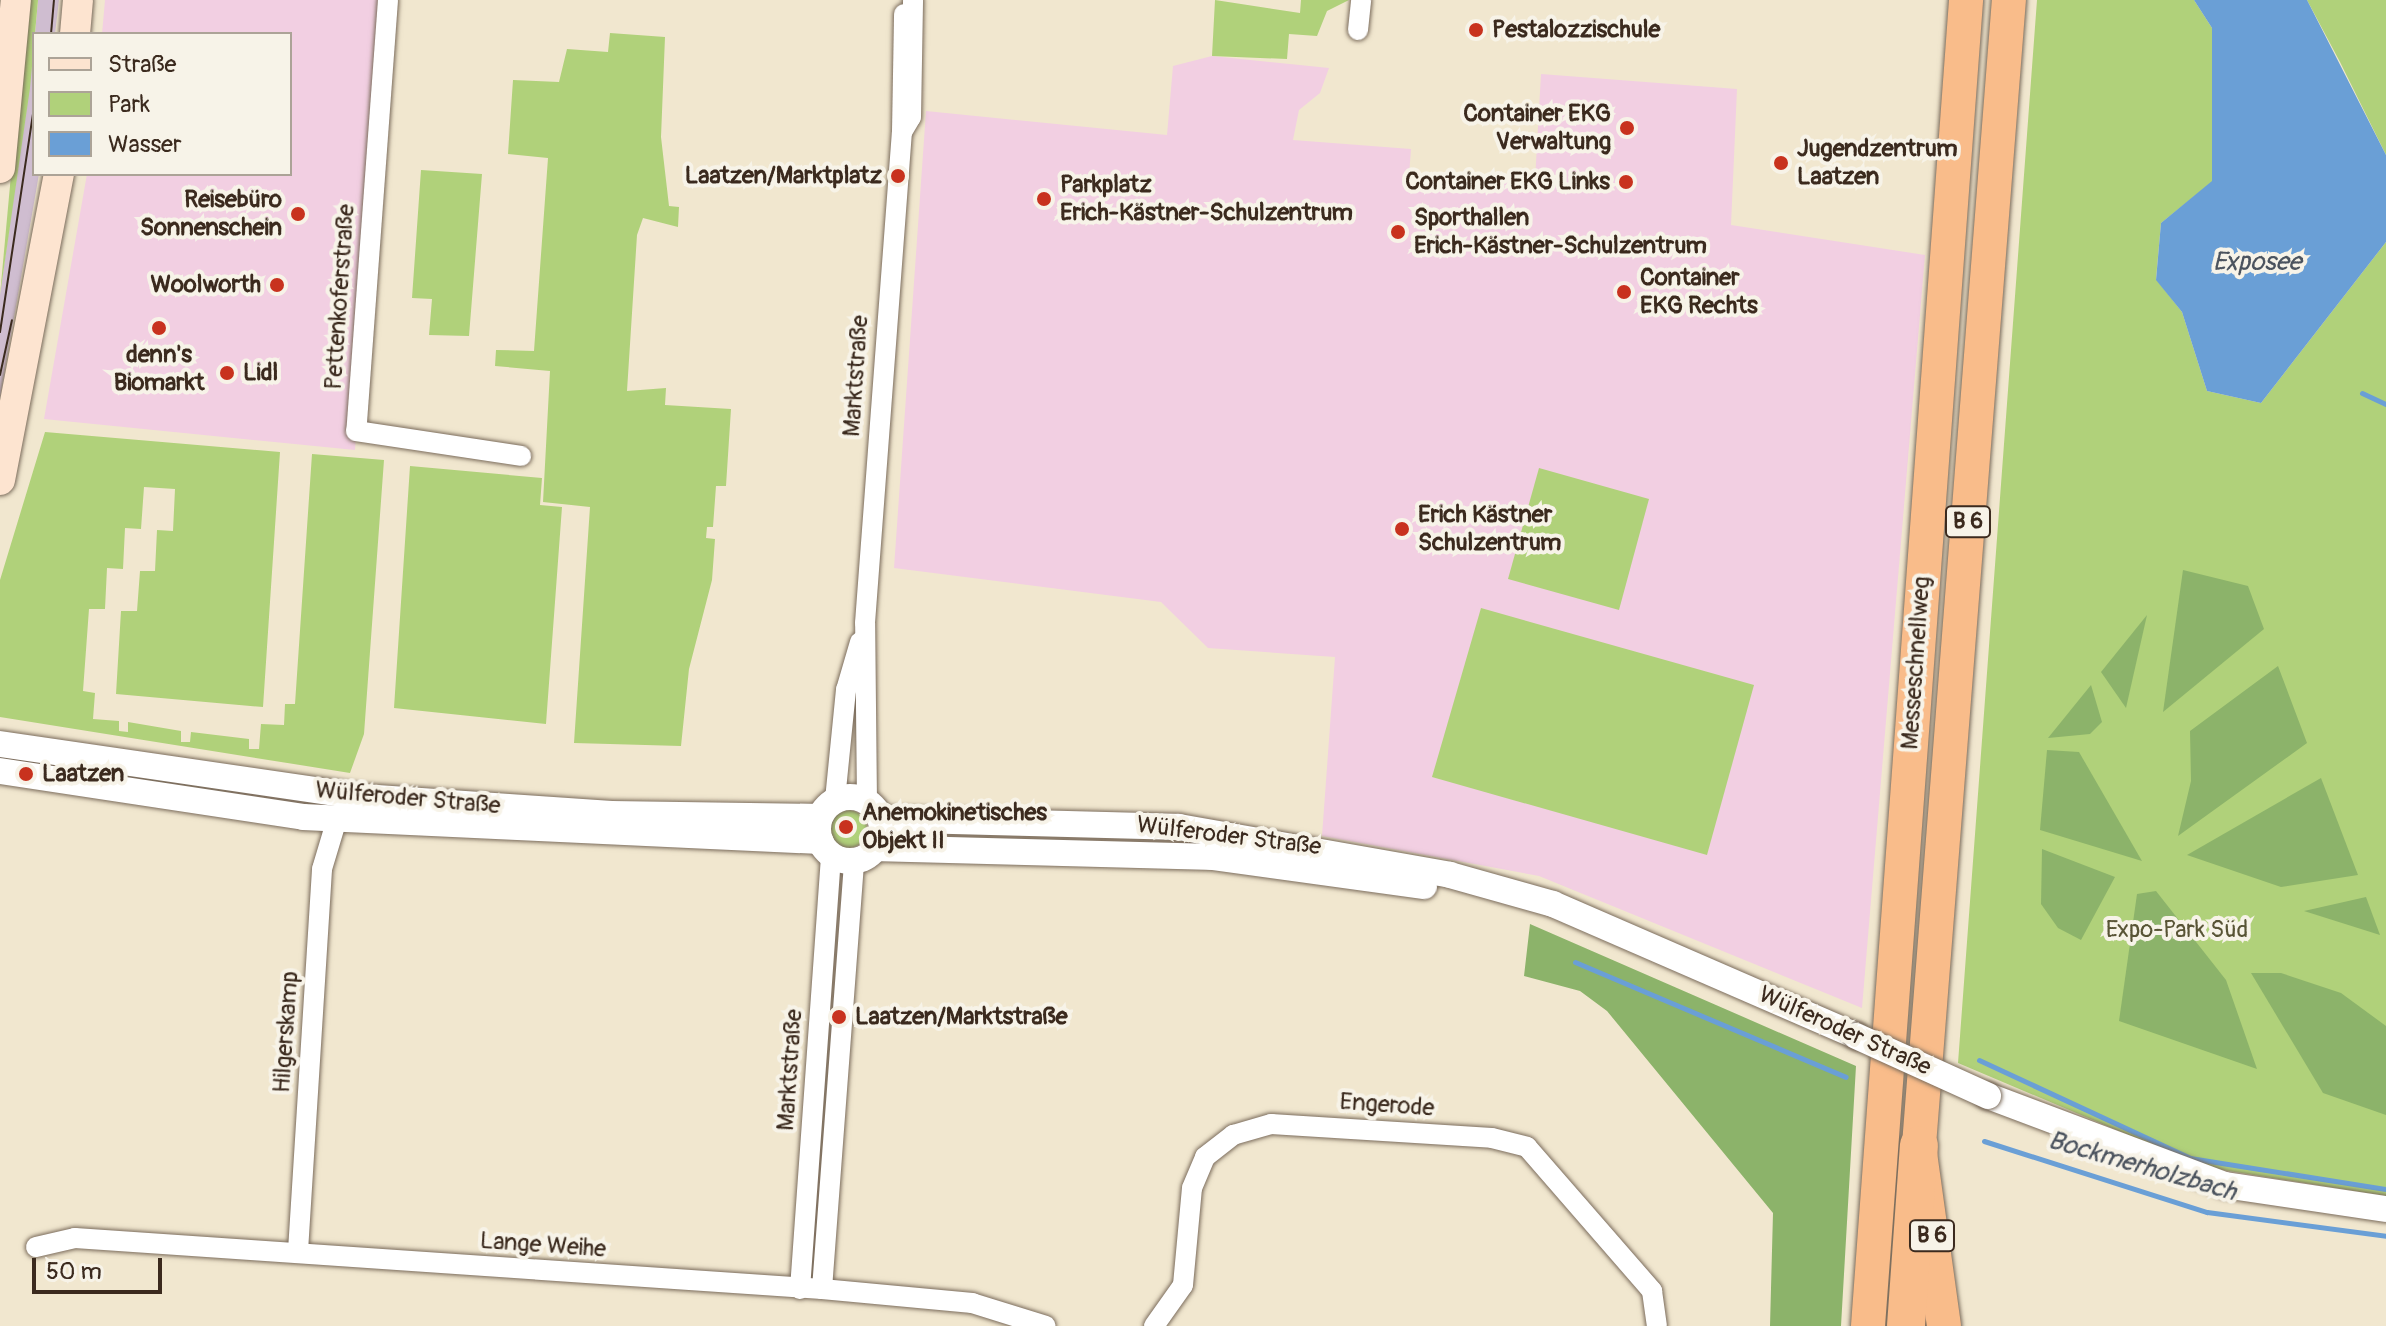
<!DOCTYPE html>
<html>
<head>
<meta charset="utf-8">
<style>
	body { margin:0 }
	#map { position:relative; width:2386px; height:1326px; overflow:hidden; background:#f1e7cf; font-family:Pangolin,sans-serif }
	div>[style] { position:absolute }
	.built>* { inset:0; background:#f2cfe2 }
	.industrial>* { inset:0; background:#cfbdd0 }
	.green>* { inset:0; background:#b0d17a }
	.round { border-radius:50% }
	.forest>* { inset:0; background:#8cb36a }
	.water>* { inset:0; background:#6a9fd6 }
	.stream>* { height:5px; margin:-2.5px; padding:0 2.5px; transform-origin:2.5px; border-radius:2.5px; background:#6a9fd6 }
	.roads { filter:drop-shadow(0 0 2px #7b6c5c) drop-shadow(0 0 2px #7b6c5c) }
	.minor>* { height:20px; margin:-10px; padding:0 10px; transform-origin:10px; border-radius:10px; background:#fff }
	.tertiary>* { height:26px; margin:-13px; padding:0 13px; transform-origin:13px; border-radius:13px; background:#fff }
	.tertiary>.ring { margin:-13px; padding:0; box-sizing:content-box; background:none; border:26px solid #fff; border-radius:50% }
	.secondary>* { height:30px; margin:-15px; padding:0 15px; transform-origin:15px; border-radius:15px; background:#fde4d0 }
	.trunk>* { height:34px; margin:-17px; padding:0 17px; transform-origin:17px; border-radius:17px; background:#f9bc8a }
	.motorway>* { height:38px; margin:-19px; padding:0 19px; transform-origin:19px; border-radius:19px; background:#f9bc8a }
	.tram>* { height:2px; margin:-1px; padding:0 1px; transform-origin:1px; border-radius:1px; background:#3b2a1e }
	.bridges { filter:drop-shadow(0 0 2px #7b6c5c) drop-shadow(0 0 2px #7b6c5c) }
	.tertiary-bridge>* { height:26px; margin:-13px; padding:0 13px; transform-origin:13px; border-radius:13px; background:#fff }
	.dots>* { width:22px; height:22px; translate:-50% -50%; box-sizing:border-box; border:4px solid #f7f3e8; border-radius:50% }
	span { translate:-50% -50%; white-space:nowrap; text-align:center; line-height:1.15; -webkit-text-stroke:8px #f7f3e8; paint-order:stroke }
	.shield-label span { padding:2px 6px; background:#f7f3e8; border:2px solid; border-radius:6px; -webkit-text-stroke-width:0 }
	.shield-label { font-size:22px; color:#3b2a1e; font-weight:700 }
	.poi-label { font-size:24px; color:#3b2a1e; font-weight:700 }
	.left { translate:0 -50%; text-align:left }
	.right { translate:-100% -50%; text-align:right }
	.street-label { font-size:24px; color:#3b2a1e }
	.park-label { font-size:24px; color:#585435 }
	.water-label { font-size:26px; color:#4b535e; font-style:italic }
	.legend { position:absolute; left:32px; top:32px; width:260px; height:144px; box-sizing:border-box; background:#f7f3e8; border:2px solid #aca397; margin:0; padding:10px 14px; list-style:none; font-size:24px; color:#3b2a1e }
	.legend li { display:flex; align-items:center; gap:16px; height:40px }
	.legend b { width:40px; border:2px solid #aca397 }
	.scale { position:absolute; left:32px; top:1258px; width:130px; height:36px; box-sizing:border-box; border:4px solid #3b2a1e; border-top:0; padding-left:10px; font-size:24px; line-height:28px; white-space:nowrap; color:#3b2a1e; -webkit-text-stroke:6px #f7f3e8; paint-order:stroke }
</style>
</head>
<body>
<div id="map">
	<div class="built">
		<div style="clip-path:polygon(105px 0,388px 0,355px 450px,44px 419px,87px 174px,290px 174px,290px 34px,102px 34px)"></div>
		<div style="clip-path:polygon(1212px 56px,1329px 68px,1320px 93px,1299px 110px,1293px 140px,1411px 149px,1409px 176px,1528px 183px,1535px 180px,1541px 74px,1737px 89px,1731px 225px,1925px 255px,1862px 1008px,1539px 876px,1322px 836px,1335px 657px,1208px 648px,1161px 602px,894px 568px,926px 111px,1167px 135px,1173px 66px)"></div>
	</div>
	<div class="industrial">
		<div style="clip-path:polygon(38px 0,59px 0,55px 34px,35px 34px)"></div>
		<div style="clip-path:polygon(34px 47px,39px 174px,0 398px,0 295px)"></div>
	</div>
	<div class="green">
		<div style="clip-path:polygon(27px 0,38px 0,30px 88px,0 295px)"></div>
		<div style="clip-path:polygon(1215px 0,1300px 13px,1301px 0,1349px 0,1327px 11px,1317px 36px,1289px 34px,1287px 59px,1212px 56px)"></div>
		<div style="clip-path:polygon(2037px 0,2194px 0,2212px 28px,2212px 182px,2161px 223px,2156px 279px,2182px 312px,2207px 391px,2261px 403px,2386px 242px,2386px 1196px,2204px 1167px,1958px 1063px)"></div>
		<div style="clip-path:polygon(2307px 0,2386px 0,2386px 155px,2340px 62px)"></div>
		<div style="clip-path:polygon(610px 33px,665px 37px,661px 137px,669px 206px,679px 207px,678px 227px,643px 218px,637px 235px,627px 391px,666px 388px,665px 405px,731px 409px,726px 486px,716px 486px,713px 527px,707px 527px,706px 538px,715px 539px,712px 580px,689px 669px,681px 746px,574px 743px,590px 507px,543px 502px,550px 371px,495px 366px,496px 350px,534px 351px,548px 158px,508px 154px,513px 80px,559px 82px,567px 49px,608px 52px)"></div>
		<div style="clip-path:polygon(421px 170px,482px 174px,469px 336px,429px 335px,432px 299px,412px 298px)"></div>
		<div style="clip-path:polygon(45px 432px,280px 452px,263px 707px,116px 694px,121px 611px,137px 611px,140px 571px,155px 571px,157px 530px,173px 531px,175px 489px,144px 487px,141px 529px,125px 528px,123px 569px,107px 568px,105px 609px,89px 609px,83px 691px,95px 693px,93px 719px,119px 721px,119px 731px,128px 732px,128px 722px,181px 731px,181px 742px,190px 742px,191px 732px,249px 739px,249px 749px,259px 749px,261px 724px,284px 725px,285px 704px,295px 704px,312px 454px,384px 460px,364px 734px,350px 773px,0 717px,0 580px)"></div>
		<div style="clip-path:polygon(410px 466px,542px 478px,540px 505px,562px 507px,546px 724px,394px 708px)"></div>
		<div style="clip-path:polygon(1539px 468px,1649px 499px,1619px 610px,1508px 579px)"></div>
		<div style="clip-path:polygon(1481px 608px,1754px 685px,1707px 855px,1432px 777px)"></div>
		<div class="round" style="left:829px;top:810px;width:38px;height:38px"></div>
	</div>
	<div class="forest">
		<div style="clip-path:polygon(2183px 570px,2248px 586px,2264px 629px,2163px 712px)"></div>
		<div style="clip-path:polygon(2147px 615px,2126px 708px,2101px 672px)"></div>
		<div style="clip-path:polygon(2278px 666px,2307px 743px,2178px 836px,2191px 781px,2190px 731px)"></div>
		<div style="clip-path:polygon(2091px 685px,2102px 722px,2090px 734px,2048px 738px)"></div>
		<div style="clip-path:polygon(2047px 750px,2079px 752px,2142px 861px,2040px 830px)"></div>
		<div style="clip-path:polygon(2321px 778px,2358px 875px,2281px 887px,2187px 855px)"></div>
		<div style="clip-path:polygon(2042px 849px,2115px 877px,2081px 940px,2058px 928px,2041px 904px)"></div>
		<div style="clip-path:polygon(2156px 891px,2226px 980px,2257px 1069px,2119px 1021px,2137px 894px)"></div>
		<div style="clip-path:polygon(2366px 897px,2380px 935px,2304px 911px)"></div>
		<div style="clip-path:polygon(1530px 924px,1856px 1066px,1841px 1326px,1770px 1326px,1773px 1213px,1607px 1011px,1580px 991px,1524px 976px)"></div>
		<div style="clip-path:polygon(2251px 973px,2281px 973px,2341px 993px,2386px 1026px,2386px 1115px,2323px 1093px)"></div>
	</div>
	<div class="water">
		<div style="clip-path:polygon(2194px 0,2307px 0,2386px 155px,2386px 242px,2261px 403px,2207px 391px,2182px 312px,2156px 280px,2161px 223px,2212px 181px,2212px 28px)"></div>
	</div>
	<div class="stream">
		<div style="left:2362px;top:393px;width:26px;rotate:25deg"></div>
		<div style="left:1575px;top:962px;width:294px;rotate:23deg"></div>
		<div style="left:1979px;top:1060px;width:233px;rotate:24.9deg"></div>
		<div style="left:2190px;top:1158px;width:198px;rotate:9deg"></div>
		<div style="left:1984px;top:1141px;width:234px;rotate:17.7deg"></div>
		<div style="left:2207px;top:1212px;width:181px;rotate:7.6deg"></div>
	</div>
	<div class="roads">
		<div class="minor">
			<div style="left:388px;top:0;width:432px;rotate:94.2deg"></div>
			<div style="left:356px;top:431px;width:167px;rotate:8.6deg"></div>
			<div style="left:1358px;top:30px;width:30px;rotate:-84deg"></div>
			<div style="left:902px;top:132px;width:118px;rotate:-89deg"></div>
			<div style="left:835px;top:800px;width:111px;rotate:-84.3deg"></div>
			<div style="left:846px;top:690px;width:50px;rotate:-73.7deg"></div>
			<div style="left:867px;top:802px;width:179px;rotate:-90.6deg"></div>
			<div style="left:865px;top:623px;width:492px;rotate:-85.7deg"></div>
			<div style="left:902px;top:132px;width:17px;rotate:-59deg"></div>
			<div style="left:911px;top:117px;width:117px;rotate:-89deg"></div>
			<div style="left:36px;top:1247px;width:40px;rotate:-13deg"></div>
			<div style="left:75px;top:1238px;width:749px;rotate:3.91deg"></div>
			<div style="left:822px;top:1289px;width:151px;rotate:5.3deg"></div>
			<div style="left:972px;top:1303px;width:77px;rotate:17.3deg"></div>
			<div style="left:298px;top:1251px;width:383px;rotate:-86.4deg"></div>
			<div style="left:322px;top:869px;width:52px;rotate:-73.3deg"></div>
			<div style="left:800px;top:1289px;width:434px;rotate:-85.9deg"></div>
			<div style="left:822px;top:1289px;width:429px;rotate:-85.7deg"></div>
			<div style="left:1154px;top:1326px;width:50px;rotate:-54.7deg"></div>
			<div style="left:1183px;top:1285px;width:97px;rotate:-84.7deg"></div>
			<div style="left:1192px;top:1188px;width:34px;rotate:-67deg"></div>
			<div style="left:1205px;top:1157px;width:36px;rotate:-38deg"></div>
			<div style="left:1233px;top:1135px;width:40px;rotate:-16deg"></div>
			<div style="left:1271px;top:1124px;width:221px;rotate:3.6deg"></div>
			<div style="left:1492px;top:1138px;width:36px;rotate:14deg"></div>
			<div style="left:1527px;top:1147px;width:191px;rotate:49deg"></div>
			<div style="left:1652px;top:1291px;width:35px;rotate:82deg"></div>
		</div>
		<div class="tertiary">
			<div style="left:0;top:744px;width:366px;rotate:8.3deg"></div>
			<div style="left:362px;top:797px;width:250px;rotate:3.9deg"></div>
			<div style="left:611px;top:814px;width:209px;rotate:0.8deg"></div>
			<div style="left:0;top:771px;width:306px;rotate:8.6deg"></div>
			<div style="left:303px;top:817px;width:518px;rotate:2.66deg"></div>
			<div class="ring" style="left:818px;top:797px;width:38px;height:38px"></div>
			<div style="left:880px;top:819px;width:299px;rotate:1.5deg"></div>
			<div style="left:1179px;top:827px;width:275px;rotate:10deg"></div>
			<div style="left:1450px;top:875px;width:107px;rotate:15.7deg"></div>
			<div style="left:1553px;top:904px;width:331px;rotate:23.5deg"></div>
			<div style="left:876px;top:848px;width:336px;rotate:1.5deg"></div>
			<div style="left:1212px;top:857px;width:214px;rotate:7.8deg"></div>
			<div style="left:1988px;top:1096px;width:253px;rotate:20.6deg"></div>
			<div style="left:2225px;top:1185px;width:163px;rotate:8.5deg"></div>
		</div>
		<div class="secondary">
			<div style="left:75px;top:34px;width:34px;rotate:-85deg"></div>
			<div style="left:0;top:168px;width:169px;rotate:-84.6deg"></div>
			<div style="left:0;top:480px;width:312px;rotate:-79.1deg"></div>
		</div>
		<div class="trunk">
			<div style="left:1868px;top:1326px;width:1330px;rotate:-85.77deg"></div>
			<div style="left:1944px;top:1326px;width:183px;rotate:-97.9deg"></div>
			<div style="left:1919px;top:1145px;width:1149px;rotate:-85.51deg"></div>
		</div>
		<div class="motorway">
			<div style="left:1906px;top:1326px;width:181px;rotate:-85.9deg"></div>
		</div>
	</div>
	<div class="tram">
		<div style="left:51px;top:34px;width:34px;rotate:-85deg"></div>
		<div style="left:0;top:332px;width:229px;rotate:-81.4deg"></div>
		<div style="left:0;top:375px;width:56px;rotate:-77.7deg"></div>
	</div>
	<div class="bridges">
		<div class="tertiary-bridge">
			<div style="left:1856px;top:1036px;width:145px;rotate:24.4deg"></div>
		</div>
	</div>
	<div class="dots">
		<div style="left:1476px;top:30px;background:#c8321e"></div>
		<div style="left:1627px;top:128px;background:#c8321e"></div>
		<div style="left:1781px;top:163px;background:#c8321e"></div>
		<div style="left:898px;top:176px;background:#c8321e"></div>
		<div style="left:1626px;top:182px;background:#c8321e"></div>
		<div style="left:1044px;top:199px;background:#c8321e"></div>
		<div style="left:298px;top:214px;background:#c8321e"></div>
		<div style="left:1398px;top:232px;background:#c8321e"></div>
		<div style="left:277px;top:285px;background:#c8321e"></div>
		<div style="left:1624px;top:292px;background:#c8321e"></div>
		<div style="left:159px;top:328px;background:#c8321e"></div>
		<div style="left:227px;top:373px;background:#c8321e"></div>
		<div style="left:1402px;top:529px;background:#c8321e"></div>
		<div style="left:26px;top:774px;background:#c8321e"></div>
		<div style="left:846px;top:827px;background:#c8321e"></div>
		<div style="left:839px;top:1017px;background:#c8321e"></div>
	</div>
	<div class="shield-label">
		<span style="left:1968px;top:522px">B 6</span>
		<span style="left:1932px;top:1236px">B 6</span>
	</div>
	<div class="poi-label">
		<span class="left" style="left:1492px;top:30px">Pestalozzischule</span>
		<span class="right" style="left:1611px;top:128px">Container EKG<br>Verwaltung</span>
		<span class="left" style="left:1797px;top:163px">Jugendzentrum<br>Laatzen</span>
		<span class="right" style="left:882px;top:176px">Laatzen/Marktplatz</span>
		<span class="right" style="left:1610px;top:182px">Container EKG Links</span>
		<span class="left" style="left:1060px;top:199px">Parkplatz<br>Erich-Kästner-Schulzentrum</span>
		<span class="right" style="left:282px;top:214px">Reisebüro<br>Sonnenschein</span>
		<span class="left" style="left:1414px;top:232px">Sporthallen<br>Erich-Kästner-Schulzentrum</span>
		<span class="left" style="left:1640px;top:292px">Container<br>EKG Rechts</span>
		<span class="right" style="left:261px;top:285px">Woolworth</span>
		<span style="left:159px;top:369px">denn's<br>Biomarkt</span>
		<span class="left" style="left:243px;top:373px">Lidl</span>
		<span class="left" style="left:1418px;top:529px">Erich Kästner<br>Schulzentrum</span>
		<span class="left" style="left:42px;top:774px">Laatzen</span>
		<span class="left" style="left:862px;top:827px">Anemokinetisches<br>Objekt II</span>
		<span class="left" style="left:855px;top:1017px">Laatzen/Marktstraße</span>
	</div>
	<div class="street-label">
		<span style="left:340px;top:297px;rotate:-86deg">Pettenkoferstraße</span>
		<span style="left:856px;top:376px;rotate:-86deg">Marktstraße</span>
		<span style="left:1916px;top:663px;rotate:-86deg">Messeschnellweg</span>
		<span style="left:408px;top:798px;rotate:5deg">Wülferoder Straße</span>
		<span style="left:1229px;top:836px;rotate:7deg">Wülferoder Straße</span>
		<span style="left:1845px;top:1031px;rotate:24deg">Wülferoder Straße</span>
		<span style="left:286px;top:1032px;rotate:-86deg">Hilgerskamp</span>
		<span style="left:790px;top:1070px;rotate:-86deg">Marktstraße</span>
		<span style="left:1387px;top:1105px;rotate:4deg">Engerode</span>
		<span style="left:543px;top:1245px;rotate:4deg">Lange Weihe</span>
	</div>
	<div class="park-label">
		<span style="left:2177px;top:930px">Expo-Park Süd</span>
	</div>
	<div class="water-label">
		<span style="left:2257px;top:263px">Exposee</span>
		<span style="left:2142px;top:1167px;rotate:16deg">Bockmerholzbach</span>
	</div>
	<ul class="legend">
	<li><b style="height:10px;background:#fde4d0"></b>Straße</li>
	<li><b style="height:22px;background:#b0d17a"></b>Park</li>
	<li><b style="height:22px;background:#6a9fd6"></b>Wasser</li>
	</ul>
	<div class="scale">50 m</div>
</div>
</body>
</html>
